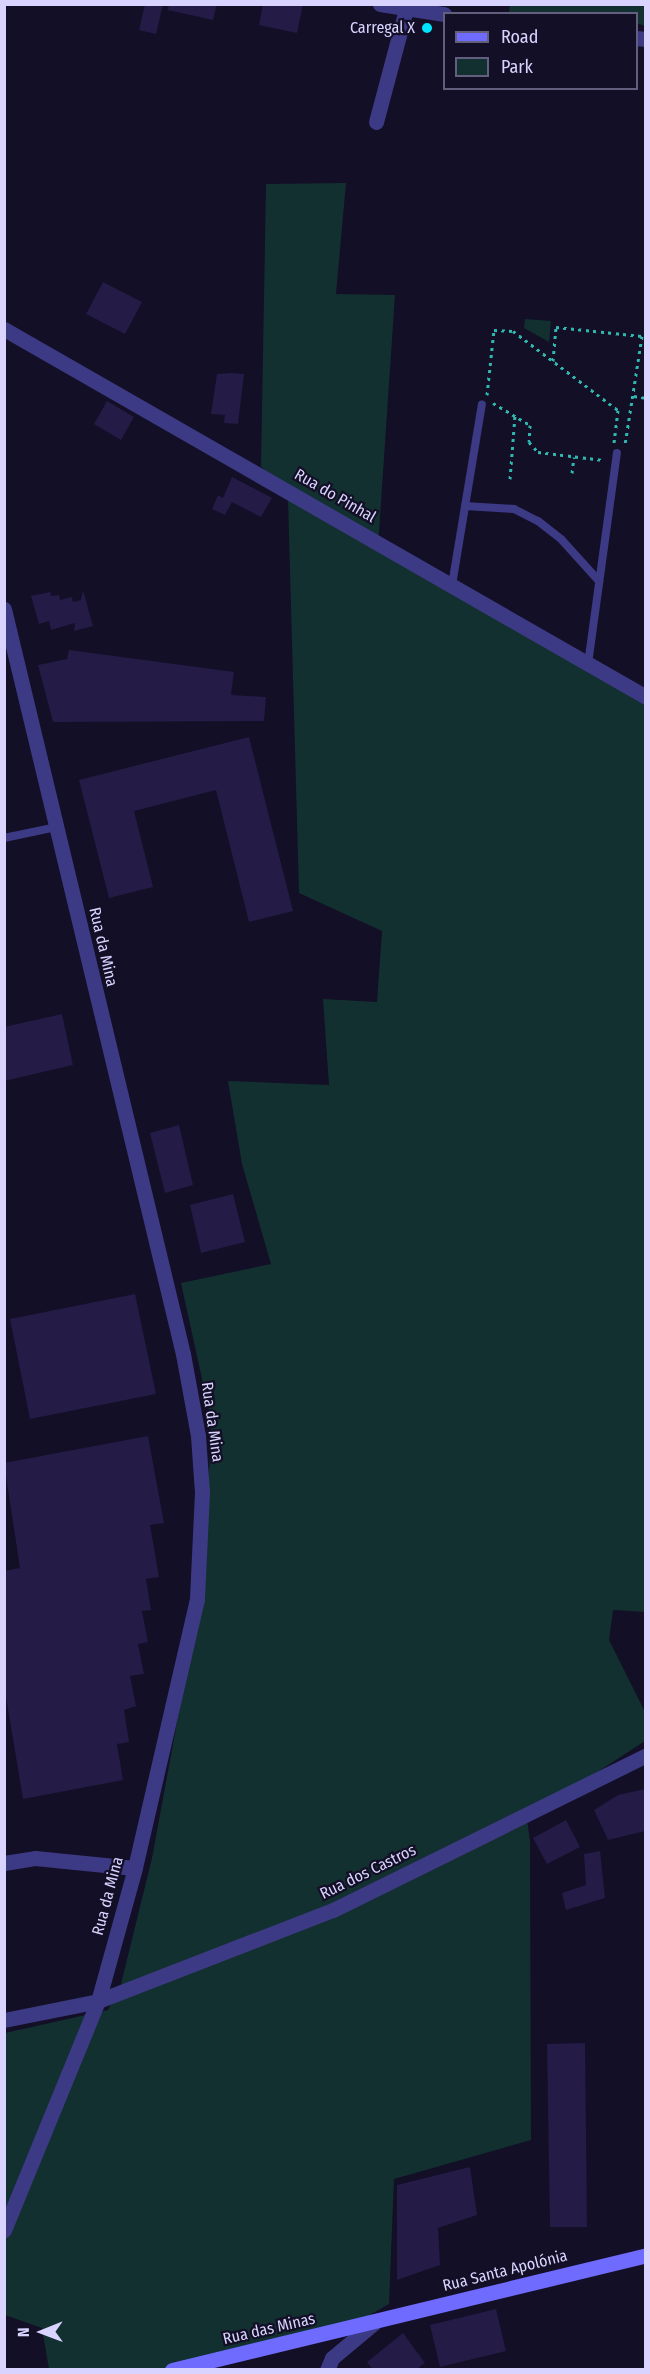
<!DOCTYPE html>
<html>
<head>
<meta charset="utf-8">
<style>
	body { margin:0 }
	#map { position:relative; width:650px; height:2374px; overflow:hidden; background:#130f26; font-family:"Fira Sans Condensed",sans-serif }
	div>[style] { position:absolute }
	.green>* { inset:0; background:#12302f }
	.building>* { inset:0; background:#241b47 }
	.path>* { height:3px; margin-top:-1.5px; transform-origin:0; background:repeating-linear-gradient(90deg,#2fb8b0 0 3px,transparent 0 7.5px) }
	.lane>* { height:8px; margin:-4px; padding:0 4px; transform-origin:4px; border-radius:4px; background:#3d3a85 }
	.street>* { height:15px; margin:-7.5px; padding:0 7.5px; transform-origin:7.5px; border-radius:7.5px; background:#3d3a85 }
	.secondary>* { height:15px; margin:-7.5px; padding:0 7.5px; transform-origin:7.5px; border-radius:7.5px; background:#6f6bff }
	.dots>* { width:16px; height:16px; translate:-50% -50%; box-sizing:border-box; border:3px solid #130f26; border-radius:50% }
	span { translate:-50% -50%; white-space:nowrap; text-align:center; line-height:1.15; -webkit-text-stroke:4.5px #130f26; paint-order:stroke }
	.poi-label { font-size:16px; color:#d9d4ff }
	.right { translate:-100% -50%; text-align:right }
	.street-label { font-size:16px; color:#d9d4ff }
	.frame { position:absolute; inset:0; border:6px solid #d9d4ff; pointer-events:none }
	.legend { position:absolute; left:443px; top:12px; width:195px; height:78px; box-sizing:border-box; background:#130f26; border:2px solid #625e7d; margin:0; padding:8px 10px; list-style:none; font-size:18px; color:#d9d4ff }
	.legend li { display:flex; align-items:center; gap:12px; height:30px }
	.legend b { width:30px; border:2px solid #625e7d }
	.north { position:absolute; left:12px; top:2302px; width:60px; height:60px; -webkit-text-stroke:4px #130f26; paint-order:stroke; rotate:269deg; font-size:16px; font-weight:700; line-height:24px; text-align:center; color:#d9d4ff }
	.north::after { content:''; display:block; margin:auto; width:21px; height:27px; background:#d9d4ff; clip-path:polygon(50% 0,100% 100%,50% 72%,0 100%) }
</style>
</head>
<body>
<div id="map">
	<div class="green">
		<div style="clip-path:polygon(510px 5px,645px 5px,645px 26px,637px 23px,636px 14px,509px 13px)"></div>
		<div style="clip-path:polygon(346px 183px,336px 294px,395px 295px,378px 547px,645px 704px,646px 1612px,613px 1610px,609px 1640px,645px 1712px,645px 1741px,559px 1797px,526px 1812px,530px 1841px,531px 2140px,394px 2179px,389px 2304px,352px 2325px,166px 2370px,49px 2369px,42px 2328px,5px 2315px,5px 2033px,108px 2010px,121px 1984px,152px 1858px,201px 1592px,211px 1440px,209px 1411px,181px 1283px,271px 1264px,242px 1164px,228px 1081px,329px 1085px,323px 999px,377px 1002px,382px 931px,299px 893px,288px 499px,261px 466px,266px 184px)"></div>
		<div style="clip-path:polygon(525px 319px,551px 321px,549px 342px,524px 328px)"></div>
	</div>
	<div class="building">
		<div style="clip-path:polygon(145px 4px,163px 4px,156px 34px,139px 30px)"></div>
		<div style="clip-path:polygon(169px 4px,217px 4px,213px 20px,168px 10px)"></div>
		<div style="clip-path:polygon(263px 4px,303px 4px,297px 33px,259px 25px)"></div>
		<div style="clip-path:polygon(103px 282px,142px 302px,125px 334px,86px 314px)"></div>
		<div style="clip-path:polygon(232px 373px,244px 374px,238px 424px,224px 423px,225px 415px,211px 414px,217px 374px)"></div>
		<div style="clip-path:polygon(107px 401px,134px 417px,121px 440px,94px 424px)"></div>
		<div style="clip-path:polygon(232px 477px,272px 498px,261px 517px,232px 502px,225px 515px,212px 509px,218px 495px,223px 498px)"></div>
		<div style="clip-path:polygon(83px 590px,93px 626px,74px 631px,75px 623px,51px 630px,49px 621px,39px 624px,31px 596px,50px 592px,51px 596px,59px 595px,60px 600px,72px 597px,73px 602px,81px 600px)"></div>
		<div style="clip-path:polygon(69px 650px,234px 672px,231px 695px,266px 697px,264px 721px,53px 722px,38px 665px,67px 659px)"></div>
		<div style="clip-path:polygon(249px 737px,293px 911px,249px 922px,216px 790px,134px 811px,153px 887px,109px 898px,79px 780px)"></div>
		<div style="clip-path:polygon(62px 1014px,73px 1065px,4px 1081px,4px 1027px)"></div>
		<div style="clip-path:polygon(179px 1125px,193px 1185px,165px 1193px,150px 1133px)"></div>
		<div style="clip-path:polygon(233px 1194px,245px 1242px,201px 1253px,190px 1205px)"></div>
		<div style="clip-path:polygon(135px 1294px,156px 1394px,30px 1419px,10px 1319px)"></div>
		<div style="clip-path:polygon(148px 1436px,164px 1523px,150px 1525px,159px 1577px,146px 1579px,151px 1610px,142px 1611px,148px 1642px,138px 1644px,144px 1674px,130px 1676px,136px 1706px,124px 1710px,129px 1742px,117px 1744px,123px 1780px,23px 1799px,4px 1685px,4px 1571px,20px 1568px,4px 1463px)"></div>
		<div style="clip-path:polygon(645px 1789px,645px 1831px,608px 1840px,594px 1810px,618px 1795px)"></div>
		<div style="clip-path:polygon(566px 1820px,580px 1847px,547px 1864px,533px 1838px)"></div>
		<div style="clip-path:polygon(600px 1851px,605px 1898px,566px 1910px,562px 1893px,586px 1885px,584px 1854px)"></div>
		<div style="clip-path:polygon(585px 2043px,587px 2227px,550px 2227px,547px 2044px)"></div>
		<div style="clip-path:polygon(470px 2167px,477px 2215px,438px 2228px,440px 2265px,397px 2280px,397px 2185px)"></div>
		<div style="clip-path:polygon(496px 2309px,506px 2351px,440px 2367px,430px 2325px)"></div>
		<div style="clip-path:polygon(403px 2333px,425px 2363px,416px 2370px,373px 2370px,367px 2362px)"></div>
	</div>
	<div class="path">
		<div style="left:553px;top:361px;width:34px;rotate:-85deg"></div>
		<div style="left:556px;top:327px;width:86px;rotate:6deg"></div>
		<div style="left:642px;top:336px;width:109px;rotate:98.9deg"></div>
		<div style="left:487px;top:395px;width:65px;rotate:-83.9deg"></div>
		<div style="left:494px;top:330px;width:19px;rotate:3deg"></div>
		<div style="left:513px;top:331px;width:131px;rotate:37deg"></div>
		<div style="left:618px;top:410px;width:33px;rotate:97deg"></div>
		<div style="left:634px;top:396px;width:12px;rotate:9deg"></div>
		<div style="left:493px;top:403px;width:43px;rotate:30.7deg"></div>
		<div style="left:530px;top:425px;width:17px;rotate:93deg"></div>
		<div style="left:529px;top:442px;width:13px;rotate:48deg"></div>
		<div style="left:538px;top:452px;width:66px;rotate:6.9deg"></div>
		<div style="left:572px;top:473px;width:16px;rotate:-83deg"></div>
		<div style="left:510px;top:479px;width:63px;rotate:-85.5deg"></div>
	</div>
	<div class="lane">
		<div style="left:465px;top:506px;width:49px;rotate:3.5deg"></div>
		<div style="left:514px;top:509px;width:27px;rotate:27deg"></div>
		<div style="left:538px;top:521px;width:29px;rotate:38deg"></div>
		<div style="left:561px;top:539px;width:57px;rotate:47.9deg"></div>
		<div style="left:452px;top:585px;width:183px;rotate:-80.6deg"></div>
		<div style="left:588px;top:664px;width:213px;rotate:-82.2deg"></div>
		<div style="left:4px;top:838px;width:53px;rotate:-11.9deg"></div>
	</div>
	<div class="street">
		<div style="left:380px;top:4px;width:65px;rotate:8.9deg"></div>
		<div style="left:636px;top:38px;width:10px;rotate:6deg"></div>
		<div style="left:376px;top:122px;width:117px;rotate:-75.1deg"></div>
		<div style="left:4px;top:329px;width:740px;rotate:29.82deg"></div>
		<div style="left:4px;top:609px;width:766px;rotate:76.49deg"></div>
		<div style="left:183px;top:1354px;width:83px;rotate:79.6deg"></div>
		<div style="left:198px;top:1436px;width:56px;rotate:85.9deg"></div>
		<div style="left:202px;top:1492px;width:107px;rotate:92.7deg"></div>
		<div style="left:197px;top:1599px;width:276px;rotate:103deg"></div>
		<div style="left:135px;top:1868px;width:138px;rotate:105.5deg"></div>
		<div style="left:98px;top:2001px;width:248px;rotate:112.3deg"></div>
		<div style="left:4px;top:1863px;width:31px;rotate:-9deg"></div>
		<div style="left:35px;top:1858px;width:100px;rotate:5.7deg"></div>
		<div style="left:4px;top:2020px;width:96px;rotate:-11.4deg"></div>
		<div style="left:98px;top:2001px;width:252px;rotate:-21.2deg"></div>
		<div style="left:333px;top:1910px;width:349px;rotate:-26.3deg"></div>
		<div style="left:327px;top:2370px;width:13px;rotate:-67deg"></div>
		<div style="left:332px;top:2358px;width:55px;rotate:-39.8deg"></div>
	</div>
	<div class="secondary">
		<div style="left:172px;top:2370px;width:488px;rotate:-13.6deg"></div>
	</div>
	<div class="dots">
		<div style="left:427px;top:28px;background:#00e5ff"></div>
	</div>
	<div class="poi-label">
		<span class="right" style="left:415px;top:28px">Carregal X</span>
	</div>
	<div class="street-label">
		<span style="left:335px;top:496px;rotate:30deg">Rua do Pinhal</span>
		<span style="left:103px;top:947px;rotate:77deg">Rua da Mina</span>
		<span style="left:212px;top:1422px;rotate:82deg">Rua da Mina</span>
		<span style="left:368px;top:1872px;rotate:-26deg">Rua dos Castros</span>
		<span style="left:108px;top:1896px;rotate:-75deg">Rua da Mina</span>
		<span style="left:505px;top:2271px;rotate:-14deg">Rua Santa Apolónia</span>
		<span style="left:269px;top:2329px;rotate:-13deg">Rua das Minas</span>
	</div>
	<div class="frame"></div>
	<ul class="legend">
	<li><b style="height:8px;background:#6f6bff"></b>Road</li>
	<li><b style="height:16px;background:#12302f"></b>Park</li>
	</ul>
	<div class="north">N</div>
</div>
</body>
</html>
